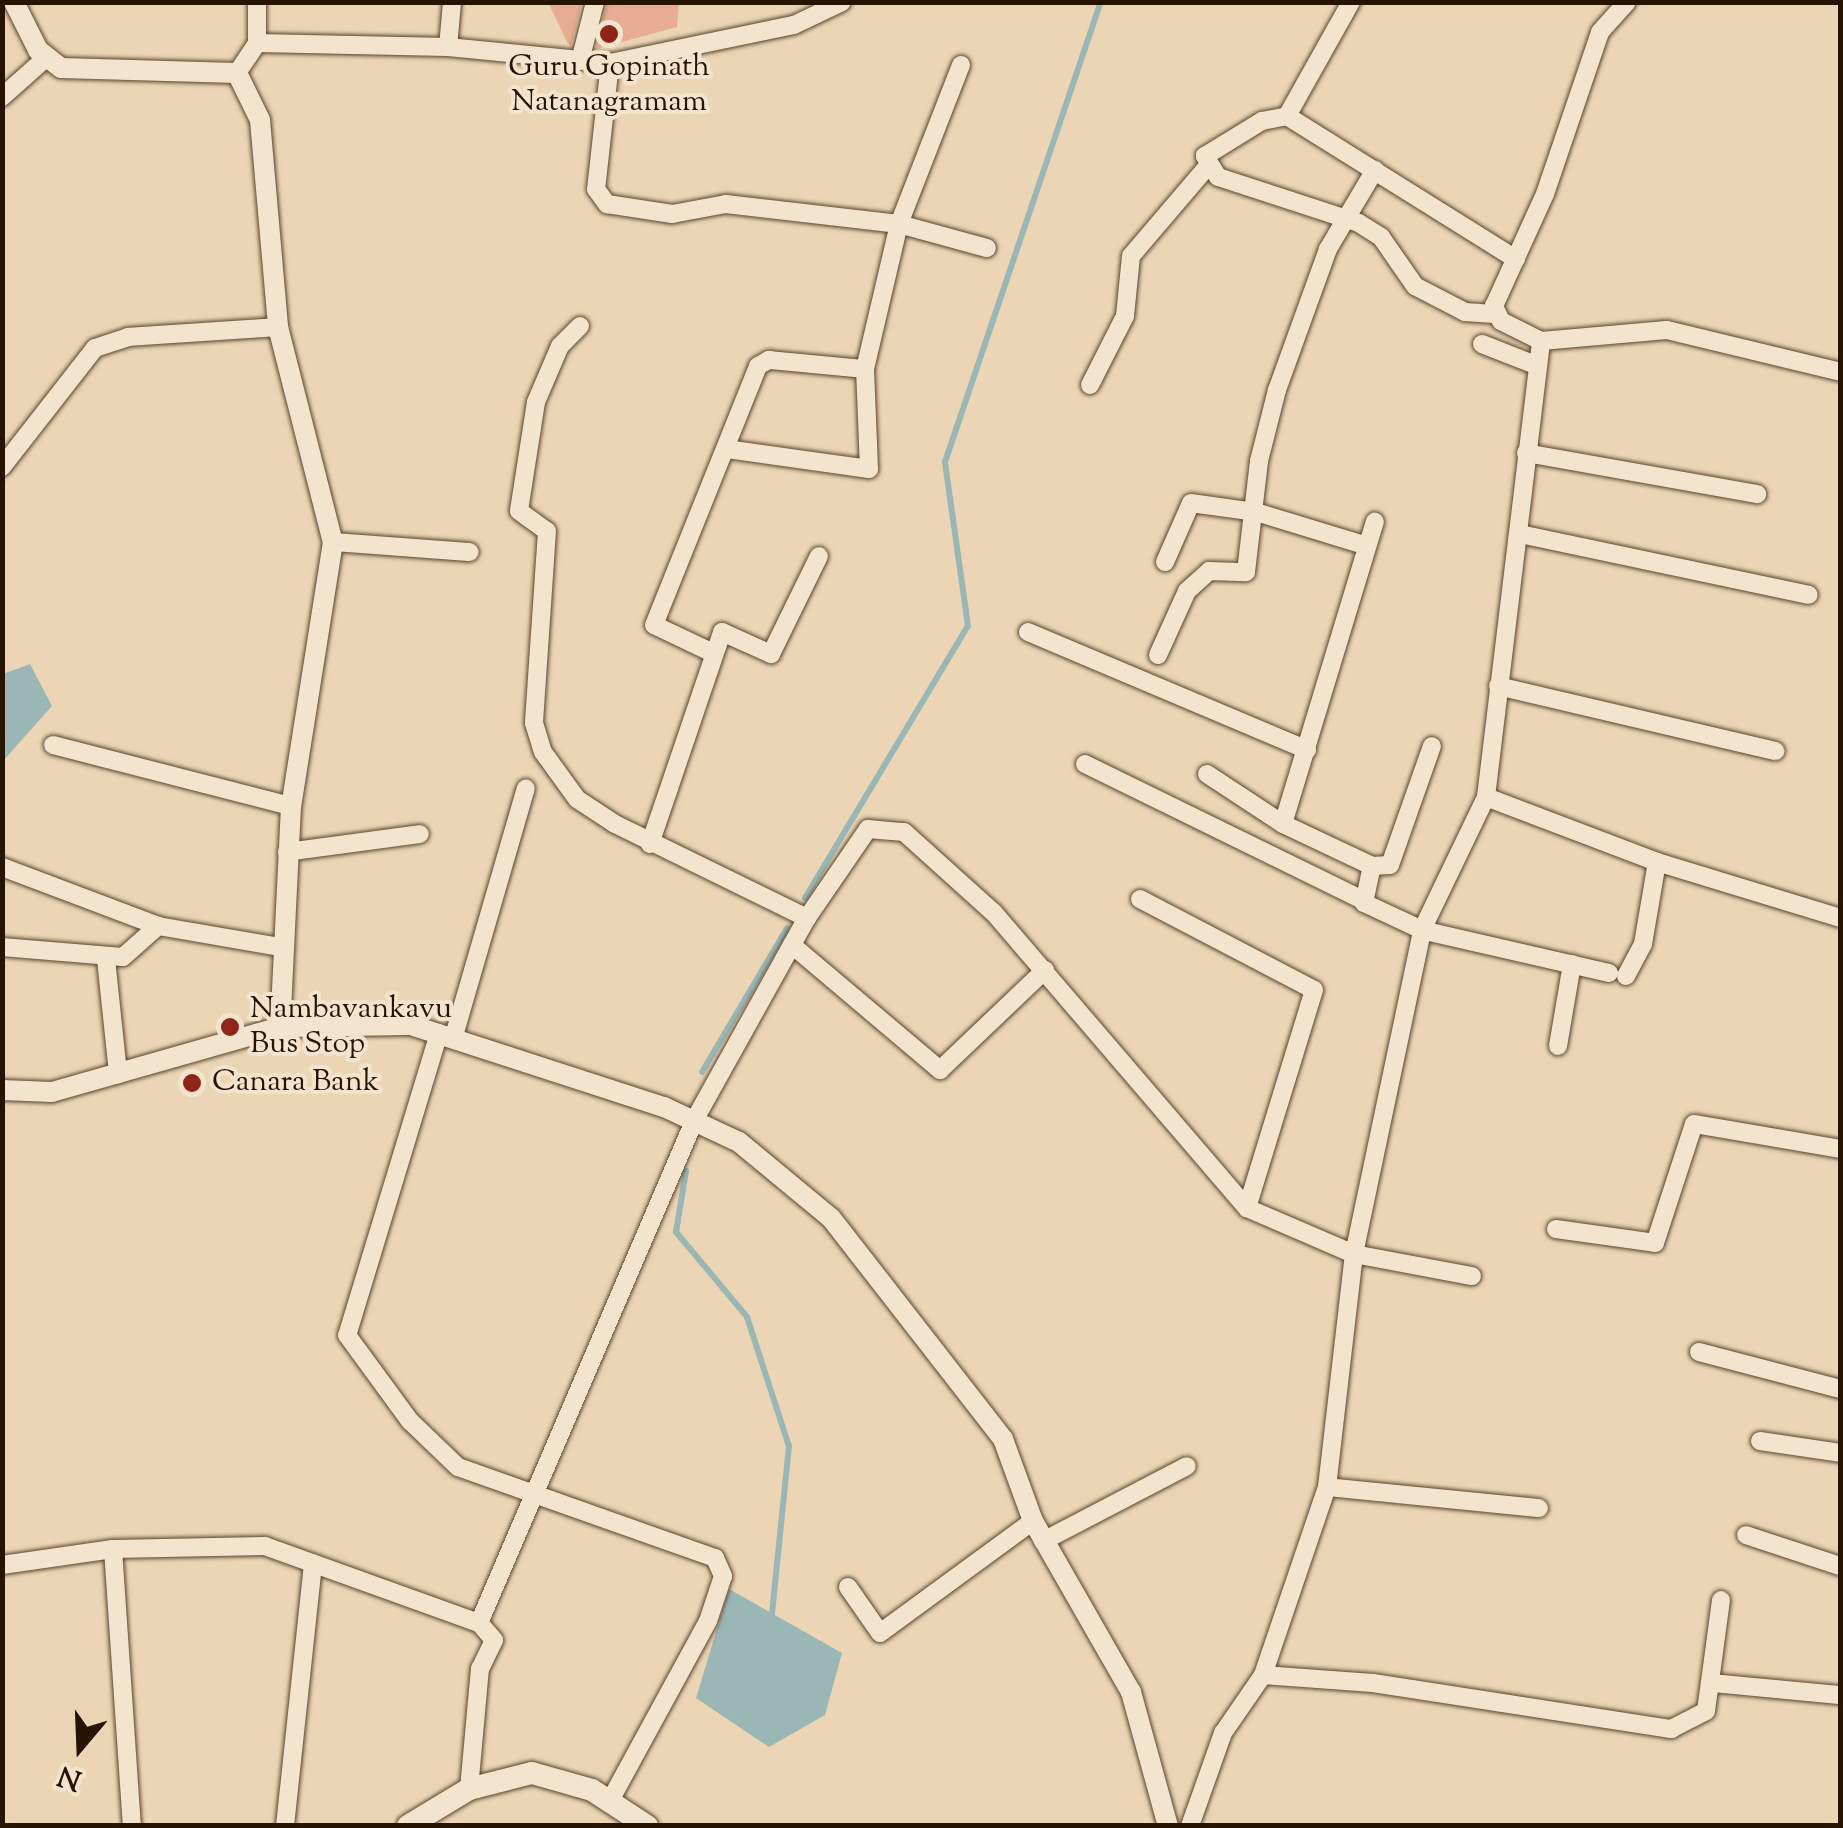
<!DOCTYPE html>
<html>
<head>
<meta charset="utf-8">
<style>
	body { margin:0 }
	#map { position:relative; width:1843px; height:1828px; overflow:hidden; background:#ecd5b4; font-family:"Sorts Mill Goudy",serif }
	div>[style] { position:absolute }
	.water>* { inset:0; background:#9ab7b5 }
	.stream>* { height:6px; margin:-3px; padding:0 3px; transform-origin:3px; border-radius:3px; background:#9ab7b5 }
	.building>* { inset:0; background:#e7ac94 }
	.roads { filter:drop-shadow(0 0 2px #58442d) drop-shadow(0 0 2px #58442d) }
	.minor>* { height:18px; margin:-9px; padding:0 9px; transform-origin:9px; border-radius:9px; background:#f3e4ce }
	.tertiary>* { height:20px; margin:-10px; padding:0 10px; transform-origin:10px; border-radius:10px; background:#f3e4ce }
	.secondary>* { height:22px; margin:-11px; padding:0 11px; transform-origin:11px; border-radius:11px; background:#f3e4ce }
	.dots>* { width:28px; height:28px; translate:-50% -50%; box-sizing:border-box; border:5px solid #f3e4ce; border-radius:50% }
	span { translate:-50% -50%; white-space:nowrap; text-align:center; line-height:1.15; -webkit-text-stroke:8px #f3e4ce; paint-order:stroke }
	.poi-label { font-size:30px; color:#271400 }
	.left { translate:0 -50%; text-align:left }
	.frame { position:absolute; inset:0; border:5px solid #271400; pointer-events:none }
	.north { position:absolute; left:30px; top:1698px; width:100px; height:100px; -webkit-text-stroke:8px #f3e4ce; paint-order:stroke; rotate:199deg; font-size:28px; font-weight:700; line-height:40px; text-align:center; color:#271400 }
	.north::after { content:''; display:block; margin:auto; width:35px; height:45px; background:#271400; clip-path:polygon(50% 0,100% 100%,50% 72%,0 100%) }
</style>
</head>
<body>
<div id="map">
	<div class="water">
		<div style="clip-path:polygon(30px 664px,52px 706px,3px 761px,3px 674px)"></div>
		<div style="clip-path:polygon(729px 1589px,842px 1653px,825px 1715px,769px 1747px,696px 1698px)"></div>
	</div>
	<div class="stream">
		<div style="left:805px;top:898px;width:317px;rotate:-59.1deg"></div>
		<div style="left:968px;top:626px;width:166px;rotate:-98deg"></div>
		<div style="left:945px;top:462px;width:486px;rotate:-71.3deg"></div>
		<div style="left:702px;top:1072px;width:167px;rotate:-59.4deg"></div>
		<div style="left:686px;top:1171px;width:62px;rotate:99.3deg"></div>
		<div style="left:676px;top:1232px;width:111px;rotate:50.1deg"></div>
		<div style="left:747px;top:1317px;width:136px;rotate:72deg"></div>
		<div style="left:789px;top:1446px;width:177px;rotate:95.8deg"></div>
	</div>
	<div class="building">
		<div style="clip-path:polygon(548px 2px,582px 2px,571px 46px,568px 44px)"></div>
		<div style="clip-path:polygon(607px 2px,679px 2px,677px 27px,596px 49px)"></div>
	</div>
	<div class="roads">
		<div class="minor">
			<div style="left:257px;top:43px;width:191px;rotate:1.2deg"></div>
			<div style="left:448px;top:47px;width:163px;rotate:5.6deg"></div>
			<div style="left:610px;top:63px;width:127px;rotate:96.3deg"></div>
			<div style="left:596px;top:189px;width:19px;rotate:54deg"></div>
			<div style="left:607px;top:204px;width:66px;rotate:8.7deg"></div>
			<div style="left:672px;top:214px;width:55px;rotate:-10.5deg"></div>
			<div style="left:726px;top:204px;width:174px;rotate:6.6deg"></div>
			<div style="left:899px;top:224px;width:149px;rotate:103.2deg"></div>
			<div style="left:865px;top:369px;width:100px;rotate:87.7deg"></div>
			<div style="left:869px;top:469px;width:143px;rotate:-172deg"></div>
			<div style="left:448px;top:47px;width:45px;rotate:-84.9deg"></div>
			<div style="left:580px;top:61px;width:61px;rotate:-75.7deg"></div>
			<div style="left:610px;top:63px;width:188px;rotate:-11.7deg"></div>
			<div style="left:794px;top:25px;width:53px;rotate:-25.6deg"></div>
			<div style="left:961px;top:65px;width:171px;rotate:111.3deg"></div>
			<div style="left:899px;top:224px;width:91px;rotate:15.3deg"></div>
			<div style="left:237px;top:73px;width:36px;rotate:-56deg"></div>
			<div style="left:257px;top:43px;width:41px;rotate:-90deg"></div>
			<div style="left:2px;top:97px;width:59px;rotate:-41.6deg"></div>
			<div style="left:1287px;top:116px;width:131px;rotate:-60.7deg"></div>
			<div style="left:1494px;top:314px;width:29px;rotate:-176deg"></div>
			<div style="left:1465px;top:312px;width:56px;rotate:-152.5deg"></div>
			<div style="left:1415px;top:286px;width:60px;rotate:-124.8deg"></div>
			<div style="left:1381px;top:237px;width:26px;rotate:-148deg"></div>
			<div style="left:1359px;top:223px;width:148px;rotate:-161.9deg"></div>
			<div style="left:1218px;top:177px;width:25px;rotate:-122deg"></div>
			<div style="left:1205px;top:156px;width:67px;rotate:-31.6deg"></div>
			<div style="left:1262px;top:121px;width:25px;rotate:-11deg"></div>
			<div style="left:1287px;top:116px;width:270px;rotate:32deg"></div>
			<div style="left:580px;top:326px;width:28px;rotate:135deg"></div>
			<div style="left:560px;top:346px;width:61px;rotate:113.2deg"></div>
			<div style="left:536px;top:402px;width:110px;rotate:98.9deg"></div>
			<div style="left:519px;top:511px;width:34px;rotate:36deg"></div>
			<div style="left:547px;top:531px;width:192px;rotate:93.9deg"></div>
			<div style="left:534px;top:723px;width:30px;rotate:73deg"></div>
			<div style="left:543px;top:752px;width:58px;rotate:54.1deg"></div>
			<div style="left:577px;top:799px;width:45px;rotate:33.3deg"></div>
			<div style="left:615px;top:824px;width:214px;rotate:26.1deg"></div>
			<div style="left:1541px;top:341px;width:45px;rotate:-153.4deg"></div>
			<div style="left:1501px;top:321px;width:17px;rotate:-115deg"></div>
			<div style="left:1494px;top:306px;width:123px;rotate:-65.5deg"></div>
			<div style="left:1545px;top:194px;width:171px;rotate:-71.2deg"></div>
			<div style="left:1600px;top:32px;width:40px;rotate:-48deg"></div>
			<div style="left:1482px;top:344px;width:55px;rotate:21.4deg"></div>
			<div style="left:1090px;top:385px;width:77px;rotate:-63.1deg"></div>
			<div style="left:1125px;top:316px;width:60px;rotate:-84.3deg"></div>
			<div style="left:1131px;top:256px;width:117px;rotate:-49.5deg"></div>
			<div style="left:1526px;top:453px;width:235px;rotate:10.1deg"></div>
			<div style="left:2px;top:467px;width:151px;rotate:-52deg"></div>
			<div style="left:95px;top:348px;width:35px;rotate:-18deg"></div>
			<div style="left:128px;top:337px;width:150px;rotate:-3.8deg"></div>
			<div style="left:1520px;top:534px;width:295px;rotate:11.9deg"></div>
			<div style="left:333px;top:542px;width:137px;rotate:4.2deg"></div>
			<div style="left:1165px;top:562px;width:64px;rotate:-66.2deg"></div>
			<div style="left:1191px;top:503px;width:66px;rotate:7.9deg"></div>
			<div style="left:1256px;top:512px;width:116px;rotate:17deg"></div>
			<div style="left:1028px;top:632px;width:303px;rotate:22.9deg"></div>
			<div style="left:713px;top:653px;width:65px;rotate:-154.6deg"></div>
			<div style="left:654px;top:625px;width:279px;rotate:-68.1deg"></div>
			<div style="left:758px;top:366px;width:13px;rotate:-29deg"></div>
			<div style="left:769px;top:360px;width:96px;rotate:5.4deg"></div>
			<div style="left:1158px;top:655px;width:70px;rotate:-65.6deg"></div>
			<div style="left:1187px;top:591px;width:30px;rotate:-42deg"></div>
			<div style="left:1209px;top:571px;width:37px;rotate:2deg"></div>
			<div style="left:1246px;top:572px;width:112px;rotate:-83.3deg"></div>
			<div style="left:1259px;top:461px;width:73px;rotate:-75.8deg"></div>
			<div style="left:1277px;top:390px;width:150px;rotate:-70.1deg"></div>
			<div style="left:1328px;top:249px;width:92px;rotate:-59.3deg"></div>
			<div style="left:1498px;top:686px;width:285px;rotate:13.2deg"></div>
			<div style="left:53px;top:745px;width:246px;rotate:14.4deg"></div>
			<div style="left:1085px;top:764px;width:309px;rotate:26.1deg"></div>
			<div style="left:1207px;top:774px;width:91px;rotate:33.3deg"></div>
			<div style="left:1486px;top:797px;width:183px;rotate:20.8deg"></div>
			<div style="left:1657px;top:862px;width:191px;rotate:17deg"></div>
			<div style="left:650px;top:844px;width:224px;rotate:-71.2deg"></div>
			<div style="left:722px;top:632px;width:54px;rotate:24.2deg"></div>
			<div style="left:771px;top:654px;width:109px;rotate:-63.9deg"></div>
			<div style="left:287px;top:852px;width:134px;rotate:-7.7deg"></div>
			<div style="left:1372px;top:866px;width:18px;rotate:-3deg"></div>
			<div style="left:1390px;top:865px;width:126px;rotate:-70.6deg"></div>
			<div style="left:2px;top:867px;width:167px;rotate:20.7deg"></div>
			<div style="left:1140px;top:899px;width:196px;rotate:27.6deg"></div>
			<div style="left:1314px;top:990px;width:228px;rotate:107.1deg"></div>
			<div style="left:792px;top:945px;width:194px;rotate:40.2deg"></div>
			<div style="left:940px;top:1070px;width:145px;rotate:-43.6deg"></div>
			<div style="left:2px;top:947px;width:121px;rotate:4.7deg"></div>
			<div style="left:123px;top:957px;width:47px;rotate:-41.5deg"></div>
			<div style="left:158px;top:926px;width:123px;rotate:9.8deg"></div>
			<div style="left:106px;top:959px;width:116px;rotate:84deg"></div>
			<div style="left:1609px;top:973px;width:192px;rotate:-167.1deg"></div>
			<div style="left:1422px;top:930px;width:148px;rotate:-64.3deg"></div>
			<div style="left:1486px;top:797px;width:459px;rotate:-83.1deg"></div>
			<div style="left:1541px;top:341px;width:126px;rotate:-5deg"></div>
			<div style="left:1667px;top:330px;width:178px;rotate:13.6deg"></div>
			<div style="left:1626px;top:976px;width:36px;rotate:-62deg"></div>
			<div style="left:1643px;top:944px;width:83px;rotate:-80.3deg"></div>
			<div style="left:439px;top:1033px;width:316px;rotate:106.9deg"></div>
			<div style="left:347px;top:1335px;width:107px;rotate:53.8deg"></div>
			<div style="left:410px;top:1421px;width:66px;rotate:43.8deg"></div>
			<div style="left:458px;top:1467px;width:273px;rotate:19.5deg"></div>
			<div style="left:715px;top:1558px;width:20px;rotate:66deg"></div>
			<div style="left:723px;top:1576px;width:47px;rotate:108.4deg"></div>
			<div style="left:708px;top:1621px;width:205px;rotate:118.6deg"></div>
			<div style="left:453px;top:1039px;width:261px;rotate:-73.8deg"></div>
			<div style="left:1558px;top:1046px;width:83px;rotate:-80.3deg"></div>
			<div style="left:1556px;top:1229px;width:100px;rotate:8deg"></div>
			<div style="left:1655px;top:1243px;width:125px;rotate:-71.9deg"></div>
			<div style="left:1694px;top:1124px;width:148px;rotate:9.7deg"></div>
			<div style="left:1699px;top:1352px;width:146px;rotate:14.7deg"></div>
			<div style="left:1760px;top:1441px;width:81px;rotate:8.5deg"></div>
			<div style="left:1327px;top:1487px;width:213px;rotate:5.7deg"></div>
			<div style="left:1746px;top:1535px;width:99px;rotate:18.3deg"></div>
			<div style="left:1043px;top:1541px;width:162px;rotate:-27.5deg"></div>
			<div style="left:113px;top:1549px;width:278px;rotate:86.1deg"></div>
			<div style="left:2px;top:1565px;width:112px;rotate:-8.2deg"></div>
			<div style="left:113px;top:1549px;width:152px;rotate:-1.1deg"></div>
			<div style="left:265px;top:1546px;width:227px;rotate:19.8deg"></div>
			<div style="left:848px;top:1587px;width:56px;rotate:55.2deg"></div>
			<div style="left:880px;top:1633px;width:190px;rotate:-36.2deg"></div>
			<div style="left:1263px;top:1675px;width:110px;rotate:4.2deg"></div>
			<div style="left:1373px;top:1683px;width:302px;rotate:8.8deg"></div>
			<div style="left:1671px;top:1729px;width:39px;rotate:-27deg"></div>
			<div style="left:1706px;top:1711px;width:112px;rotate:-82.3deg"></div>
			<div style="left:1712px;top:1683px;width:129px;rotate:5.4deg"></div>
			<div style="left:469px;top:1789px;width:121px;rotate:-84.8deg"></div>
			<div style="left:480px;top:1669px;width:32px;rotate:-64deg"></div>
			<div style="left:494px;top:1640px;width:23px;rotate:-131deg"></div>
			<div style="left:479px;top:1623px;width:548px;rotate:-66.8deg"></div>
			<div style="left:695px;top:1119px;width:230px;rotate:-60.9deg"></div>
			<div style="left:807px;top:918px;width:108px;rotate:-55.6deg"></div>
			<div style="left:868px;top:829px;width:36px;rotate:5deg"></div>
			<div style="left:904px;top:832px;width:121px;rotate:42deg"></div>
			<div style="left:994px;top:913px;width:389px;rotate:49.4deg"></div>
			<div style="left:1247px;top:1208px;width:116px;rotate:23.3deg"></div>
			<div style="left:1354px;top:1254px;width:120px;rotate:10.6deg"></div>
			<div style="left:285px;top:1826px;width:264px;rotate:-83.9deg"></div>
			<div style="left:1190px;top:1826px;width:99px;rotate:-70.5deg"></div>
			<div style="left:1223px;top:1733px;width:70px;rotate:-55.4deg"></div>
			<div style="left:1263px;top:1675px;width:199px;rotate:-71.2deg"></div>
			<div style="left:1327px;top:1487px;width:235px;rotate:-83.4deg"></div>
			<div style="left:1354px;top:1254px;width:331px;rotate:-78.1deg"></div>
			<div style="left:1422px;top:930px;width:64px;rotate:-155deg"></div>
			<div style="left:1364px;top:903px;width:38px;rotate:-78deg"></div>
			<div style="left:1372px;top:866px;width:98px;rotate:-154.7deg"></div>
			<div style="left:1283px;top:824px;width:316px;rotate:-73.1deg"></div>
		</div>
		<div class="tertiary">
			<div style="left:14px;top:2px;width:54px;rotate:63.4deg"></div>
			<div style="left:38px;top:50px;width:29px;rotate:38deg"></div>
			<div style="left:61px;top:68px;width:176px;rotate:1.6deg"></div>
			<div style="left:237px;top:73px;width:52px;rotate:63.9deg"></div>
			<div style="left:260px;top:120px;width:208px;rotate:85deg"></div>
			<div style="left:278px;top:327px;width:222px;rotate:75.7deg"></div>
			<div style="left:333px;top:542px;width:267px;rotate:99deg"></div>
			<div style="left:291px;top:806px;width:221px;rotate:92.8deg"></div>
			<div style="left:280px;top:1027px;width:131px;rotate:-0.9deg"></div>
			<div style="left:411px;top:1025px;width:266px;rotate:18deg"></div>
			<div style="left:664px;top:1107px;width:83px;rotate:25deg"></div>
			<div style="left:739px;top:1142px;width:119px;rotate:39.6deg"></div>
			<div style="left:831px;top:1218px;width:280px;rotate:52.1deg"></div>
			<div style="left:1003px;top:1439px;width:87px;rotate:69.9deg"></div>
			<div style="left:1033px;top:1521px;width:197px;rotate:60.2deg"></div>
			<div style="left:1131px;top:1692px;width:139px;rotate:74.6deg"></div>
			<div style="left:2px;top:1090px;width:50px;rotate:2.3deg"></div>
			<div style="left:52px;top:1092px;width:237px;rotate:-15.9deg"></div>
		</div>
		<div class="secondary">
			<div style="left:408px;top:1826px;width:71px;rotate:-31.2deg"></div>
			<div style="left:469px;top:1789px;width:65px;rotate:-14.3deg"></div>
			<div style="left:532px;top:1773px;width:62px;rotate:15.8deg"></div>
			<div style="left:592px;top:1790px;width:66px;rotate:33.2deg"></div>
		</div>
	</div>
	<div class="dots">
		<div style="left:609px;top:34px;background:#8f2418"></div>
		<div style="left:230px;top:1027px;background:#8f2418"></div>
		<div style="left:192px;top:1083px;background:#8f2418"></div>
	</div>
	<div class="poi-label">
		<span style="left:609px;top:85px">Guru Gopinath<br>Natanagramam</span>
		<span class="left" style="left:250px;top:1027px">Nambavankavu<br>Bus Stop</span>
		<span class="left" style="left:212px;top:1083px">Canara Bank</span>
	</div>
	<div class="frame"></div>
	<div class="north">N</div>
</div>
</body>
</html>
